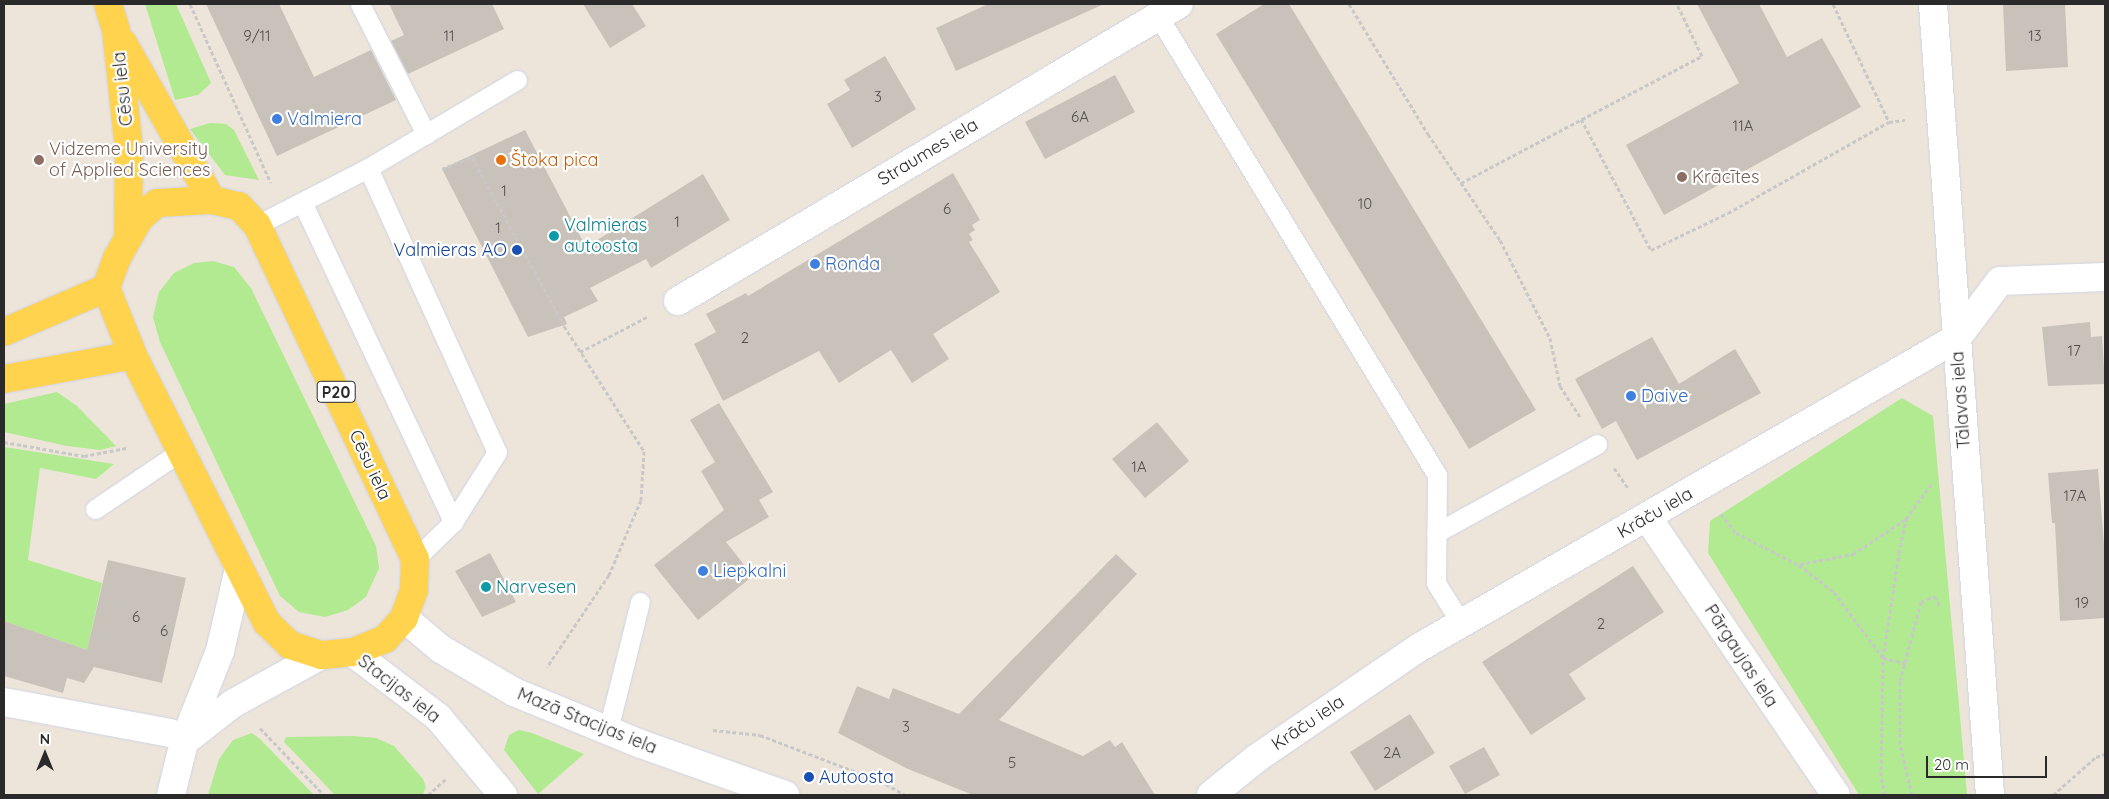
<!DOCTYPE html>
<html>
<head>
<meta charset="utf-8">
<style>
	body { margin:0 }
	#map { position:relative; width:2109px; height:799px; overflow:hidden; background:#eee5da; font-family:Quicksand,sans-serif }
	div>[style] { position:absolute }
	.green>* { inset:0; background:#b1ea91 }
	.building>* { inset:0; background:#c9c2ba }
	.path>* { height:3px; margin-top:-1.5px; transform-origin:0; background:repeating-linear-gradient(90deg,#c8c8c8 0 4px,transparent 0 6.5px) }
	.roads { filter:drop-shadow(0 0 1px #cfd4e4) drop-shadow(0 0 1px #cfd4e4) }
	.service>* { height:19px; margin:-9.5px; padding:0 9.5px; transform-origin:9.5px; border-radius:9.5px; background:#fff }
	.minor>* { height:28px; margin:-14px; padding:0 14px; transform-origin:14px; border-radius:14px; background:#fff }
	.tertiary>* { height:28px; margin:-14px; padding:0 14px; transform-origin:14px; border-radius:14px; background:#fff }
	.secondary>* { height:28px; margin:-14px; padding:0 14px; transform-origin:14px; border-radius:14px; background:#fff }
	.primary>* { height:28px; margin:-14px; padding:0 14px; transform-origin:14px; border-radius:14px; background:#ffd34e }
	.dots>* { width:14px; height:14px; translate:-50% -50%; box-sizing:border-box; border:2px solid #fff; border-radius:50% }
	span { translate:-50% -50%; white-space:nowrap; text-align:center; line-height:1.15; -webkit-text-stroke:4.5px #fff; paint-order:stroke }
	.number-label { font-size:15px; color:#52504e }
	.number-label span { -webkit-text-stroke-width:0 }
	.shield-label span { padding:1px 4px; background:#fff; border:1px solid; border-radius:4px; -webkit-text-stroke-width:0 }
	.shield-label { font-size:16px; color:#2a2a2a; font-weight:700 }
	.street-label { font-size:18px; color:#2a2a2a }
	.shop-label { font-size:18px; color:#366cbe }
	.left { translate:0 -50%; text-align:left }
	.education-label { font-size:18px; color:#785e54 }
	.food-label { font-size:18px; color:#c56008 }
	.culture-label { font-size:18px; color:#0d838f }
	.transit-label { font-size:18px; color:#164399 }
	.right { translate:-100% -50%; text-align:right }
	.frame { position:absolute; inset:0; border:5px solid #2a2a2a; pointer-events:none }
	.north { position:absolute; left:20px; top:729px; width:50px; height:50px; -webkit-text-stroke:4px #fff; paint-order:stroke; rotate:0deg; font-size:14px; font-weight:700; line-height:20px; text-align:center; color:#2a2a2a }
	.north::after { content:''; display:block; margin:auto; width:18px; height:22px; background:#2a2a2a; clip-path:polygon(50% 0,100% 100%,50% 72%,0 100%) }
	.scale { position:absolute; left:1926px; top:756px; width:121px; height:22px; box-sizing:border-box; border:2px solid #2a2a2a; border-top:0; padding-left:6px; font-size:15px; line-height:18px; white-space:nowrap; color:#2a2a2a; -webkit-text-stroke:4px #fff; paint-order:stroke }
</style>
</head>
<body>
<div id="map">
	<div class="green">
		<div style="clip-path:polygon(145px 4px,176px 4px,211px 83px,198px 95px,175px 100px)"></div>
		<div style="clip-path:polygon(210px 123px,226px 124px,234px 130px,259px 180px,225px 175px,190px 129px)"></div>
		<div style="clip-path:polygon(213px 261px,234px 267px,251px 288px,376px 546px,379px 568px,366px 597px,348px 610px,325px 617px,299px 612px,280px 596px,160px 342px,153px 317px,159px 292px,174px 273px,194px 263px)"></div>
		<div style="clip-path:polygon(57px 392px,77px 406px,116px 446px,100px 450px,67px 446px,4px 432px,4px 404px)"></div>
		<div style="clip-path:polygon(1902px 398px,1933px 416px,1967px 795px,1859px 795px,1708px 553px,1710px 521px)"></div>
		<div style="clip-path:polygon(4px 447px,114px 464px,96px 479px,40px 468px,28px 560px,102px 583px,87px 650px,4px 621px)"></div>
		<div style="clip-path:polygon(519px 730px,532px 733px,584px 754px,538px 794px,504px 750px,509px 735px)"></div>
		<div style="clip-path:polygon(252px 733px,261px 740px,314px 795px,208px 795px,219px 759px,233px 740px)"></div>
		<div style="clip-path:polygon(354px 736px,376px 738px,394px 746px,423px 779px,426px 787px,423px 794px,335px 795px,284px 742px,286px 737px)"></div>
	</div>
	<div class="building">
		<div style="clip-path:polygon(206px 4px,279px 4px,314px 77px,371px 50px,396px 100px,277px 156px)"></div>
		<div style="clip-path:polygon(389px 4px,492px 4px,504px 29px,408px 74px,391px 41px,404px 35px)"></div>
		<div style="clip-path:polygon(583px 4px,632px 4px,646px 26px,610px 48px)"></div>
		<div style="clip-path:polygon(988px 4px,1104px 4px,956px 71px,936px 28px)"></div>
		<div style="clip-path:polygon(1264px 4px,1289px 4px,1536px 410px,1469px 449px,1216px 34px)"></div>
		<div style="clip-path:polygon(1697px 4px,1759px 4px,1787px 57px,1822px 38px,1861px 107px,1664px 215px,1626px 145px,1739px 83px)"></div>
		<div style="clip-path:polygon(2065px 4px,2068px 67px,2006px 71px,2003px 5px)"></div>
		<div style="clip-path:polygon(885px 56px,916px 109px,852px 148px,827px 104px,850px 90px,844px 80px)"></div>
		<div style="clip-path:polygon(1115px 75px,1135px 112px,1045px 159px,1025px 122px)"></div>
		<div style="clip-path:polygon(525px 130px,586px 247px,703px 174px,730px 220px,651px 268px,646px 259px,590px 288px,598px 301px,564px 317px,567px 324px,528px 337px,442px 169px)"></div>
		<div style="clip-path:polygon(953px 173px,980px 220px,972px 225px,975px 230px,969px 234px,973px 240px,969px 242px,1000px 292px,933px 334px,949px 359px,912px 383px,891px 350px,839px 383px,819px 351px,723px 401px,694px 344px,716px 332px,706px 314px,746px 293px,748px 296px)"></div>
		<div style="clip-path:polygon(2090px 322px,2091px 337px,2102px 336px,2105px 384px,2048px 386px,2042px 327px)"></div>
		<div style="clip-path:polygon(1652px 337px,1679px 384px,1735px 349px,1761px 393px,1637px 460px,1616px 421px,1602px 429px,1575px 379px)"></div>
		<div style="clip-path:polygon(719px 403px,773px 492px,759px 500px,769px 517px,726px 542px,753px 576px,698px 620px,654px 565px,724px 510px,701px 471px,715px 462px,690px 420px)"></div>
		<div style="clip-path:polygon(1157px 422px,1189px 461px,1145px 498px,1112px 459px)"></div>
		<div style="clip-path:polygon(2098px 469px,2105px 557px,2105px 618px,2060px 621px,2055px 523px,2052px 523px,2048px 473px)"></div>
		<div style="clip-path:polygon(490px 553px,516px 602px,482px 617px,455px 571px)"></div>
		<div style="clip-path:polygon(1116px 554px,1137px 574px,999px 720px,1083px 756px,1110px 740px,1115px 747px,1122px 742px,1155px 795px,973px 795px,908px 769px,838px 733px,857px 686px,889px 699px,893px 688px,959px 714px)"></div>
		<div style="clip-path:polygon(108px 560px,186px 578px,162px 683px,94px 667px,84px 683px,67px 678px,63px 693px,4px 676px,4px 621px,87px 650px)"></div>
		<div style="clip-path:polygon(1633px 566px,1664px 612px,1569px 674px,1586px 699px,1531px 735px,1482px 662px)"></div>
		<div style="clip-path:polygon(1410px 714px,1435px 753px,1375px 791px,1350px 752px)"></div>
		<div style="clip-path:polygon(1484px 747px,1500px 775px,1465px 794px,1449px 766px)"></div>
	</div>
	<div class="path">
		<div style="left:190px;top:4px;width:196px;rotate:65.7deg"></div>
		<div style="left:1349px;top:4px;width:152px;rotate:58.7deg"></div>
		<div style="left:1428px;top:134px;width:128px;rotate:55.8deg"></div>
		<div style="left:1500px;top:240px;width:110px;rotate:63deg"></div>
		<div style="left:1550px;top:338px;width:49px;rotate:78.2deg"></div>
		<div style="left:1560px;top:386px;width:37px;rotate:57deg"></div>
		<div style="left:1833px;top:4px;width:131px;rotate:64.6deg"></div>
		<div style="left:1889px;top:122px;width:16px;rotate:-7deg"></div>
		<div style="left:1581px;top:119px;width:149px;rotate:61.9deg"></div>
		<div style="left:1651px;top:250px;width:85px;rotate:-25.7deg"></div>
		<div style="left:1728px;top:213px;width:185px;rotate:-29.5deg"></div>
		<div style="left:442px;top:169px;width:32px;rotate:-22deg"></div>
		<div style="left:472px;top:157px;width:192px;rotate:61.4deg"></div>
		<div style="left:564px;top:326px;width:148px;rotate:57.4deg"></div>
		<div style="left:644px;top:451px;width:49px;rotate:93.5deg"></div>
		<div style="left:641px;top:500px;width:82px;rotate:113.1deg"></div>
		<div style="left:609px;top:575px;width:111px;rotate:124deg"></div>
		<div style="left:1461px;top:183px;width:272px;rotate:-27.8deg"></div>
		<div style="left:1702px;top:56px;width:58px;rotate:-115.7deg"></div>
		<div style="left:580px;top:352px;width:76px;rotate:-27.6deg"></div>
		<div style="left:4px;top:442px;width:81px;rotate:9.9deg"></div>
		<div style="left:84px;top:456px;width:43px;rotate:-10.8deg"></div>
		<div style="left:1614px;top:468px;width:24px;rotate:55deg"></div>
		<div style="left:1721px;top:514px;width:24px;rotate:52deg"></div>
		<div style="left:1736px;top:533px;width:71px;rotate:26.9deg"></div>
		<div style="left:1799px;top:565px;width:44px;rotate:37.6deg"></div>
		<div style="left:1834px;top:592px;width:82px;rotate:53.4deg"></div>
		<div style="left:1883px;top:658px;width:23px;rotate:13deg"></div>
		<div style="left:1800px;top:564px;width:54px;rotate:-10.7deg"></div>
		<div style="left:1853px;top:554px;width:64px;rotate:-33.4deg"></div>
		<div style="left:260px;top:728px;width:93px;rotate:46.3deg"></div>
		<div style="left:713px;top:730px;width:47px;rotate:6.1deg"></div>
		<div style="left:760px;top:735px;width:129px;rotate:21deg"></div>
		<div style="left:880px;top:781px;width:29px;rotate:29deg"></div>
		<div style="left:428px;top:795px;width:24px;rotate:-42deg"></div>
		<div style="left:1885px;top:795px;width:19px;rotate:-102deg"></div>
		<div style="left:1881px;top:776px;width:118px;rotate:-89deg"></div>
		<div style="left:1883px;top:658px;width:106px;rotate:-81.3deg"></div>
		<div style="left:1899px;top:553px;width:35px;rotate:-78deg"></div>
		<div style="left:1906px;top:519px;width:44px;rotate:-54.2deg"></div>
		<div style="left:1912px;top:795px;width:52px;rotate:-103.2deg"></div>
		<div style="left:1900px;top:744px;width:63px;rotate:-90deg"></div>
		<div style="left:1900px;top:681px;width:82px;rotate:-75.1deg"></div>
		<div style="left:1921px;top:602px;width:14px;rotate:-25deg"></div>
		<div style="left:1934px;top:596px;width:12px;rotate:59deg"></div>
		<div style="left:2053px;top:795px;width:57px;rotate:-41.5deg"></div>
		<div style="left:2096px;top:757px;width:9px;rotate:-18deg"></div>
	</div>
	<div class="roads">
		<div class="service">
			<div style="left:360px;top:4px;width:146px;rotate:63.1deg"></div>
			<div style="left:1158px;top:16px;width:537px;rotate:58.71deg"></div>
			<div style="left:1437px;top:475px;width:108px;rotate:90.5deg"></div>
			<div style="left:1436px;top:583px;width:47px;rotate:58deg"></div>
			<div style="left:368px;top:168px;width:312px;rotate:65.6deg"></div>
			<div style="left:497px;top:452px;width:83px;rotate:122.2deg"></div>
			<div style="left:453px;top:522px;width:53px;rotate:135.8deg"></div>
			<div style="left:303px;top:204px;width:352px;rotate:64.7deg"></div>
			<div style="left:257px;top:225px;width:125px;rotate:-27.2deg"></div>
			<div style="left:368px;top:168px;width:173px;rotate:-30.6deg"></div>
			<div style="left:95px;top:509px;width:104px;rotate:-34deg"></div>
			<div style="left:1436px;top:533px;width:184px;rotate:-28.9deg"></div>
			<div style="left:608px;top:730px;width:132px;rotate:-76deg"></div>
		</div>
		<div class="minor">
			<div style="left:1933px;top:4px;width:793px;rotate:85.88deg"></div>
			<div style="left:678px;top:301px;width:582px;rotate:-30.66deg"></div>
			<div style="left:1647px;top:517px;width:336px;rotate:55.8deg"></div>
			<div style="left:4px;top:702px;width:169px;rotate:10.6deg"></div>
			<div style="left:1211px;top:795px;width:59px;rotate:-38.8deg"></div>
			<div style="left:1257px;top:758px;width:197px;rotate:-34.3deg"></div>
			<div style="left:1420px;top:647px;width:620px;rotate:-29.92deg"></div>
			<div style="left:1957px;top:338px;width:71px;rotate:-53deg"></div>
			<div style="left:2000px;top:281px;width:105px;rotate:-2.2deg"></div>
		</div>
		<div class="tertiary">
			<div style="left:185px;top:741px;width:60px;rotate:-38.2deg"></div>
			<div style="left:232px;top:704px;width:102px;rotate:-28.8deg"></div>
			<div style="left:171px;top:795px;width:55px;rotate:-76.2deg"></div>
			<div style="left:184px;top:742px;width:98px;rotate:-68.4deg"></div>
			<div style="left:220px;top:651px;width:84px;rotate:-77deg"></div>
		</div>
		<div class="secondary">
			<div style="left:404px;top:618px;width:48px;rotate:40deg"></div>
			<div style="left:441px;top:649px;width:85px;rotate:30.5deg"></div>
			<div style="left:514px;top:692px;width:137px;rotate:22.3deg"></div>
			<div style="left:641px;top:744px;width:153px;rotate:19.5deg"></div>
			<div style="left:352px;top:652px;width:108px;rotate:37.1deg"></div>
			<div style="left:438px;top:717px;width:102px;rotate:50.2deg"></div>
		</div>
		<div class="primary">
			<div style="left:108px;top:4px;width:27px;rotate:73deg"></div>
			<div style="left:116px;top:30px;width:121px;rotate:83.8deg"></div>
			<div style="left:129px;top:150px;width:88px;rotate:90.7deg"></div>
			<div style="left:123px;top:43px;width:180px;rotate:60.5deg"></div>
			<div style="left:212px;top:200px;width:28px;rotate:13deg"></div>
			<div style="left:239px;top:206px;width:26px;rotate:47deg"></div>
			<div style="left:257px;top:225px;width:369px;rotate:64.7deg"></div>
			<div style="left:415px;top:559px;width:31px;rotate:92deg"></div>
			<div style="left:414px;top:590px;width:30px;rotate:110deg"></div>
			<div style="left:404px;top:618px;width:28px;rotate:132deg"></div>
			<div style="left:385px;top:639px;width:35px;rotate:158deg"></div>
			<div style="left:352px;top:652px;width:31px;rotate:174deg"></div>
			<div style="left:321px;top:655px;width:33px;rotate:-162deg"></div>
			<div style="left:290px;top:645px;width:32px;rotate:-136deg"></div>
			<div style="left:267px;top:623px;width:300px;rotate:-116.6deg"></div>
			<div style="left:133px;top:355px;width:72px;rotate:-111.9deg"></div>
			<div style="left:106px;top:288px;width:32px;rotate:-70deg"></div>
			<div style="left:117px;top:258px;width:45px;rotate:-60.6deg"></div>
			<div style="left:139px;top:219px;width:24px;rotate:-42deg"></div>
			<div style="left:157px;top:203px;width:55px;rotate:-3.1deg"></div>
			<div style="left:4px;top:332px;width:111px;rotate:-23.3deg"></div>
			<div style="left:4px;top:379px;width:131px;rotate:-10.5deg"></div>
		</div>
	</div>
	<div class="dots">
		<div style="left:277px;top:119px;background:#3f7fe0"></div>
		<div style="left:39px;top:160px;background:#8d6e63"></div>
		<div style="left:501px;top:160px;background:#e8710a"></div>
		<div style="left:1682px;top:177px;background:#8d6e63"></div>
		<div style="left:554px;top:236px;background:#0f9aa8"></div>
		<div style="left:517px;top:250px;background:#1a4fb4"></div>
		<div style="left:815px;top:264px;background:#3f7fe0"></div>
		<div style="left:1631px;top:396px;background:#3f7fe0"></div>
		<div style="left:703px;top:571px;background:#3f7fe0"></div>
		<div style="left:486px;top:587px;background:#0f9aa8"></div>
		<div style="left:809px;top:777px;background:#1a4fb4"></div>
	</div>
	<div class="number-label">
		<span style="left:257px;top:36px">9/11</span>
		<span style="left:449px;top:36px">11</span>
		<span style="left:2035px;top:36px">13</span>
		<span style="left:878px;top:97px">3</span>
		<span style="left:1080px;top:117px">6A</span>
		<span style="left:1743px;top:126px">11A</span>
		<span style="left:504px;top:191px">1</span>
		<span style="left:1365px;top:204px">10</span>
		<span style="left:947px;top:209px">6</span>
		<span style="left:677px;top:222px">1</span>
		<span style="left:498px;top:228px">1</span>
		<span style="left:745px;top:338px">2</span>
		<span style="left:2074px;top:351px">17</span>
		<span style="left:1139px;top:467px">1A</span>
		<span style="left:2075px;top:496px">17A</span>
		<span style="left:2082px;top:603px">19</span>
		<span style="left:136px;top:617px">6</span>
		<span style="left:1601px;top:624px">2</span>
		<span style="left:164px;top:631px">6</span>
		<span style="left:906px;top:727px">3</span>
		<span style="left:1392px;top:753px">2A</span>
		<span style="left:1012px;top:763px">5</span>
	</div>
	<div class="shield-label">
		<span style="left:336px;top:392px">P20</span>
	</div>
	<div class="street-label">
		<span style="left:123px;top:89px;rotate:-96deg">Cēsu iela</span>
		<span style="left:928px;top:152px;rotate:-31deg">Straumes iela</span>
		<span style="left:1961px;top:400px;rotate:-94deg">Tālavas iela</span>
		<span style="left:370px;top:465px;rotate:65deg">Cēsu iela</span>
		<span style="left:1655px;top:513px;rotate:-30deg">Krāču iela</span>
		<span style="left:1741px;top:656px;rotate:57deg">Pārgaujas iela</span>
		<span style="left:399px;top:689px;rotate:38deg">Stacijas iela</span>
		<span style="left:587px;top:721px;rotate:22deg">Mazā Stacijas iela</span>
		<span style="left:1308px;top:723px;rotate:-34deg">Krāču iela</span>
	</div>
	<div class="shop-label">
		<span class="left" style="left:287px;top:119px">Valmiera</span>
		<span class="left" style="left:825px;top:264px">Ronda</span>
		<span class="left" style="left:1641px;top:396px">Daive</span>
		<span class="left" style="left:713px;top:571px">Liepkalni</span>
	</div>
	<div class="education-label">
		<span class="left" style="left:49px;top:160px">Vidzeme University<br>of Applied Sciences</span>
		<span class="left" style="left:1692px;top:177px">Krācītes</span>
	</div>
	<div class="food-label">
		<span class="left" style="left:511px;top:160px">Štoka pica</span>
	</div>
	<div class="culture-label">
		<span class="left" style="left:564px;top:236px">Valmieras<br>autoosta</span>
		<span class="left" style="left:496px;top:587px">Narvesen</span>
	</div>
	<div class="transit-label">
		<span class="right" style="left:507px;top:250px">Valmieras AO</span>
		<span class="left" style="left:819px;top:777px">Autoosta</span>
	</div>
	<div class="frame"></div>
	<div class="north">N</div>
	<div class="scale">20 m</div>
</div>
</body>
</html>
